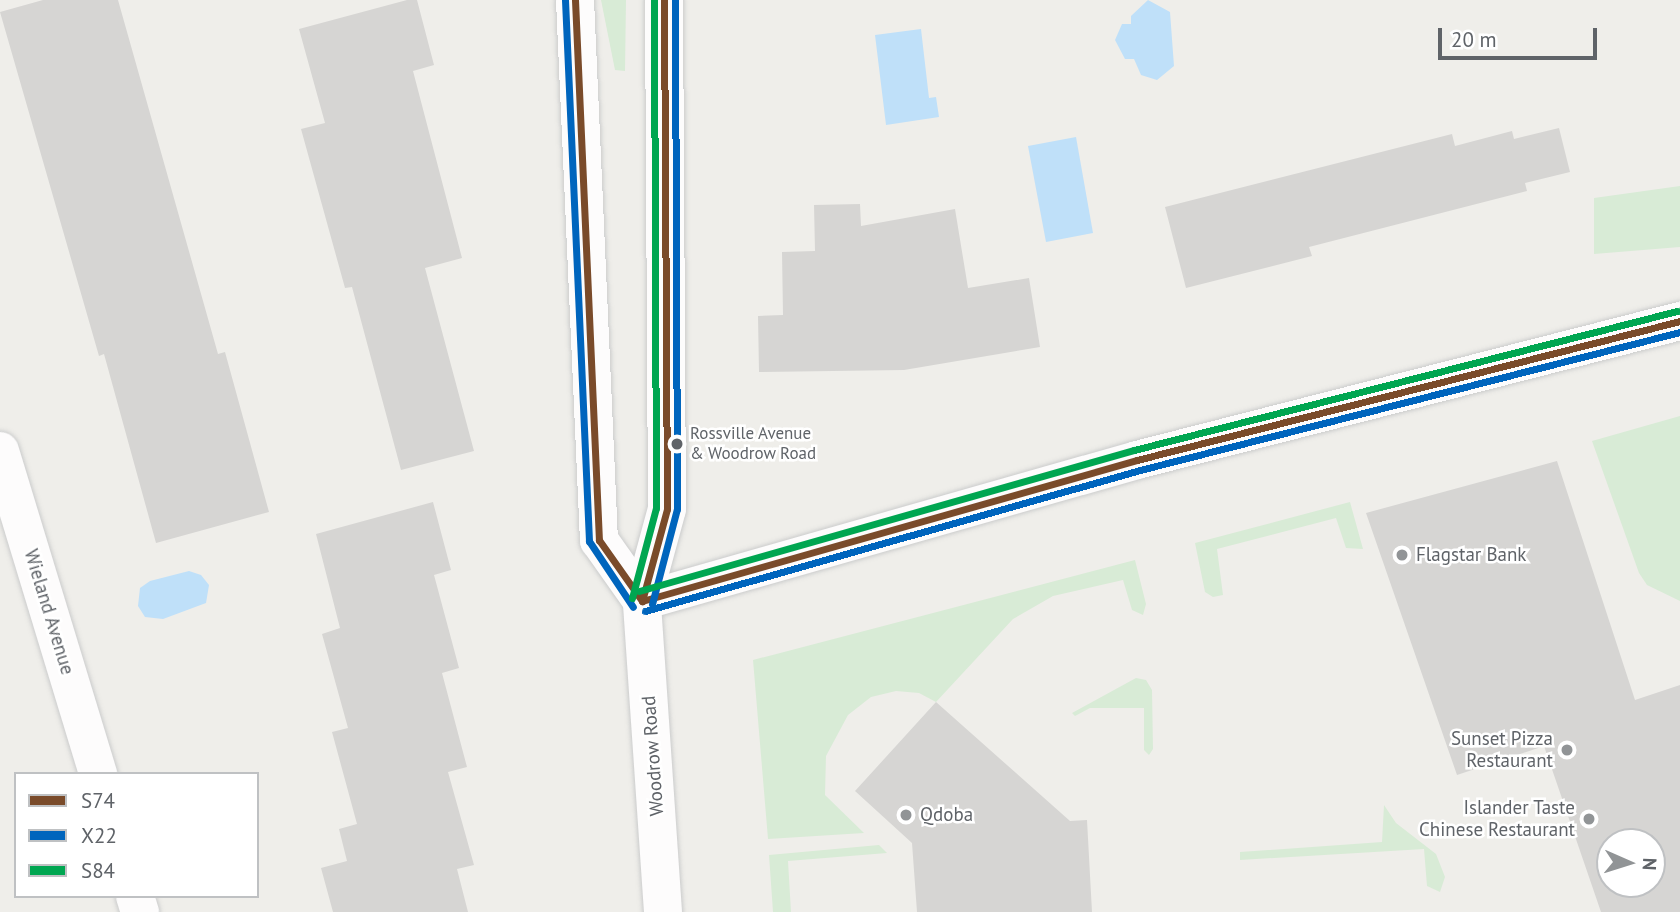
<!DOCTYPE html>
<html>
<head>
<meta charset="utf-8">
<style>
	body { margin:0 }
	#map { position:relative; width:1680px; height:912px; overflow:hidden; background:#efeeea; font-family:"PT Sans",sans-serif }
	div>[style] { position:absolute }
	.green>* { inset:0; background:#d8ebd6 }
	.water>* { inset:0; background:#bfe0f9 }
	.building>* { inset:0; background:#d6d5d3 }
	.roads { filter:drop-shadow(0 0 2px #cbcccc) drop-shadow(0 0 2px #cbcccc) }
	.street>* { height:38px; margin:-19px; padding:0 19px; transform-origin:19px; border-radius:19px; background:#fdfcfc }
	.secondary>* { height:38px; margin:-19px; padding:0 19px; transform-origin:19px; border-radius:19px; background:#fdfcfc }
	.bus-1>* { height:7px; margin:-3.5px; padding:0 3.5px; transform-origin:3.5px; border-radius:3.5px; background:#7a4b2a }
	.bus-2>* { height:7px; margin:-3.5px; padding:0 3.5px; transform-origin:3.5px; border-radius:3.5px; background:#0065bd }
	.bus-3>* { height:7px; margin:-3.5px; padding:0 3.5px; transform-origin:3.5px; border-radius:3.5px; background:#00a651 }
	.dots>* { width:19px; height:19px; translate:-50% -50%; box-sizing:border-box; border:4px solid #fff; border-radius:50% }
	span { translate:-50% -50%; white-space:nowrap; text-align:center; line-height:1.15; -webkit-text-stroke:5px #fff; paint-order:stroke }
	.bus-label { font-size:17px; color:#5f6368 }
	.left { translate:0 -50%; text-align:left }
	.poi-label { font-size:19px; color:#5f6368 }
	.right { translate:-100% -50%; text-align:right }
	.street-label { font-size:19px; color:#5f6368 }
	.legend { position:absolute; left:14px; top:772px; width:245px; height:126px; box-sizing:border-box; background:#fff; border:2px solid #bfc1c3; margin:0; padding:9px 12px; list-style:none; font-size:21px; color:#5f6368 }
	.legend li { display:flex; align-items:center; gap:14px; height:35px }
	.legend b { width:35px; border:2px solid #bfc1c3 }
	.north { position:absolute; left:1596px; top:828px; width:70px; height:70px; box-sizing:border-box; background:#fff; border:2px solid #bfc1c3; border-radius:50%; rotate:93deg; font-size:19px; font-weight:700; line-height:28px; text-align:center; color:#5f6368 }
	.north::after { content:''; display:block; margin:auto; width:24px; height:32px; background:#919496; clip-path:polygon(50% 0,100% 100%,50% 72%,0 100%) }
	.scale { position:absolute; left:1438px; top:28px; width:159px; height:32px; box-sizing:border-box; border:4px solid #5f6368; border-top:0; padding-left:9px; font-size:21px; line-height:24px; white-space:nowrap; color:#5f6368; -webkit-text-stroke:5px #fff; paint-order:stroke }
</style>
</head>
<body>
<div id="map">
	<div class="green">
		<div style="clip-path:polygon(601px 0,626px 0,625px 71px,615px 70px)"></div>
		<div style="clip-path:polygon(1680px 186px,1680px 247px,1594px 254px,1594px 198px)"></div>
		<div style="clip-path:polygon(1680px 416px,1680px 601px,1647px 585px,1639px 573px,1592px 441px)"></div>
		<div style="clip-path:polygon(1350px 502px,1363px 549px,1346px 548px,1336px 518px,1217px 549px,1223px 595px,1213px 597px,1205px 592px,1195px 543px)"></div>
		<div style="clip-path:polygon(1135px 560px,1146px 604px,1143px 615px,1132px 610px,1123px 580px,1053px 596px,1013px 619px,936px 702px,919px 693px,896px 691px,871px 697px,848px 715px,826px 756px,825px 795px,864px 833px,768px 839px,753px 660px)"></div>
		<div style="clip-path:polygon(1136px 678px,1146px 680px,1152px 690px,1153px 749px,1149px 755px,1144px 750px,1144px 708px,1090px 708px,1075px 716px,1072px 713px)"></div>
		<div style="clip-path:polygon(1384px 805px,1396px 823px,1436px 854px,1445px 877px,1440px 892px,1427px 886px,1424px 849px,1240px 860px,1240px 852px,1382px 842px)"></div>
		<div style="clip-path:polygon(879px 845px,887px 853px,788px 861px,791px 912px,773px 912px,769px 855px)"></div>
	</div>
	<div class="water">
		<div style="clip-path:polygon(1148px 0,1170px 12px,1174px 66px,1157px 80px,1141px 75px,1134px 59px,1125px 59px,1115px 40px,1122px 24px,1131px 24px,1131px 16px)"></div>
		<div style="clip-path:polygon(921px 29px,929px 98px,936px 97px,939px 117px,886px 125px,875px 35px)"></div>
		<div style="clip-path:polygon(1076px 137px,1093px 233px,1046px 242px,1028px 146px)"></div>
		<div style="clip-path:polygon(189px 571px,201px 575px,209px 585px,206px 603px,163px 619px,145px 617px,138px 606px,140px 588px,150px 581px)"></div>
	</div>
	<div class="building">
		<div style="clip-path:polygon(43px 0,118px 0,218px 354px,225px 352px,269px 512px,156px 543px,104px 354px,99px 356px,0 12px)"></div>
		<div style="clip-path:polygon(407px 0,417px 0,434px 65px,413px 71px,462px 258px,425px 268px,474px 451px,401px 470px,352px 287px,345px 288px,301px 129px,325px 123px,299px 29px)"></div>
		<div style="clip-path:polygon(1559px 128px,1570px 172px,1525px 183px,1527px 191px,1309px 247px,1312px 256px,1186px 288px,1165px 207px,1452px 134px,1455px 146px,1512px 131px,1514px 139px)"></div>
		<div style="clip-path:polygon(860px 204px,861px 226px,955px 209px,968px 288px,1029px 278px,1040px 347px,904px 370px,759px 372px,758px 316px,783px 315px,782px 252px,815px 251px,814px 205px)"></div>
		<div style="clip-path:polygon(evenodd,1557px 461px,1635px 700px,1680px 685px,1680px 912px,1601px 912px,1544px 746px,1457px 775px,1366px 513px,1557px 461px,1610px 842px,1652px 842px,1652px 884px,1610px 884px,1610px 842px)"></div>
		<div style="clip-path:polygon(433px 502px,451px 570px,434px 575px,459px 668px,442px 673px,467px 767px,448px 772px,474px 865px,457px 869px,468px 912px,333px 912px,321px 868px,347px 861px,339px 829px,357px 824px,332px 732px,348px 728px,322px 634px,340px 628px,316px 534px)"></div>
		<div style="clip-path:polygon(936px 702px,1070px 821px,1087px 820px,1092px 912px,917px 912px,912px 843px,855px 791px)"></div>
	</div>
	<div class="roads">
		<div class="street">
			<div style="left:0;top:451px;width:338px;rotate:73.1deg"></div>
			<div style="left:135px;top:896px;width:17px;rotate:73deg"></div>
		</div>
		<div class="secondary">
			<div style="left:575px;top:0;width:541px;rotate:87.46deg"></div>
			<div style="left:599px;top:540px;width:75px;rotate:54.8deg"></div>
			<div style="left:642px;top:601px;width:515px;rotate:-15.9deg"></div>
			<div style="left:1137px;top:460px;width:561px;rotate:-14.36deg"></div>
			<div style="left:663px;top:912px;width:312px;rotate:-93.9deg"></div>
			<div style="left:642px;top:601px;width:95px;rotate:-74.8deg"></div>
			<div style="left:667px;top:509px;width:509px;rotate:-90.34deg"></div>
		</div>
	</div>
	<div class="bus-1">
		<div style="left:575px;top:0;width:541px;rotate:87.46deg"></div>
		<div style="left:599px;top:540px;width:75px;rotate:54.8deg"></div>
		<div style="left:642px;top:601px;width:515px;rotate:-15.9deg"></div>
		<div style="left:1137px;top:460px;width:561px;rotate:-14.36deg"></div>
		<div style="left:642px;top:601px;width:95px;rotate:-74.8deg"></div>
		<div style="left:667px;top:509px;width:509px;rotate:-90.34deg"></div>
	</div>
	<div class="bus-2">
		<div style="left:565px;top:0;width:542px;rotate:87.46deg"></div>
		<div style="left:589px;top:541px;width:79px;rotate:56.3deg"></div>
		<div style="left:652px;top:604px;width:98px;rotate:-75.3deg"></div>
		<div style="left:677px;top:509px;width:509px;rotate:-90.23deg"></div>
		<div style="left:645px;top:611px;width:515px;rotate:-15.9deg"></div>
		<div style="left:1140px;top:470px;width:557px;rotate:-14.34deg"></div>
	</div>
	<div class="bus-3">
		<div style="left:639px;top:591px;width:515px;rotate:-15.9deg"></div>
		<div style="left:1134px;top:450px;width:561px;rotate:-14.36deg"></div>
		<div style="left:632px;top:598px;width:93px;rotate:-75.1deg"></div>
		<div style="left:656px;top:508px;width:508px;rotate:-90.23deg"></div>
	</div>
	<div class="dots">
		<div style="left:677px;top:444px;background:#5f6368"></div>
		<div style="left:1402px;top:555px;background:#919496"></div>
		<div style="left:1567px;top:750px;background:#919496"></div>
		<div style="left:906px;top:815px;background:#919496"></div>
		<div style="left:1589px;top:819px;background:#919496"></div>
	</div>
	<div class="bus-label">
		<span class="left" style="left:690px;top:444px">Rossville Avenue<br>&amp; Woodrow Road</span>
	</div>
	<div class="poi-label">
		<span class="left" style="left:1416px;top:555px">Flagstar Bank</span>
		<span class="right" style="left:1553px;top:750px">Sunset Pizza<br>Restaurant</span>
		<span class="right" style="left:1575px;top:819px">Islander Taste<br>Chinese Restaurant</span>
		<span class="left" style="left:920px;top:815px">Qdoba</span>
	</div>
	<div class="street-label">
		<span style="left:49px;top:612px;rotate:73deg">Wieland Avenue</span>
		<span style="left:653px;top:756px;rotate:-94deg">Woodrow Road</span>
	</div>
	<ul class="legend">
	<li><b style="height:9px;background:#7a4b2a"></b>S74</li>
	<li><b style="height:9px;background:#0065bd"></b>X22</li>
	<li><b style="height:9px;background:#00a651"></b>S84</li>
	</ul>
	<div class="north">N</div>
	<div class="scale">20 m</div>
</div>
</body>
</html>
